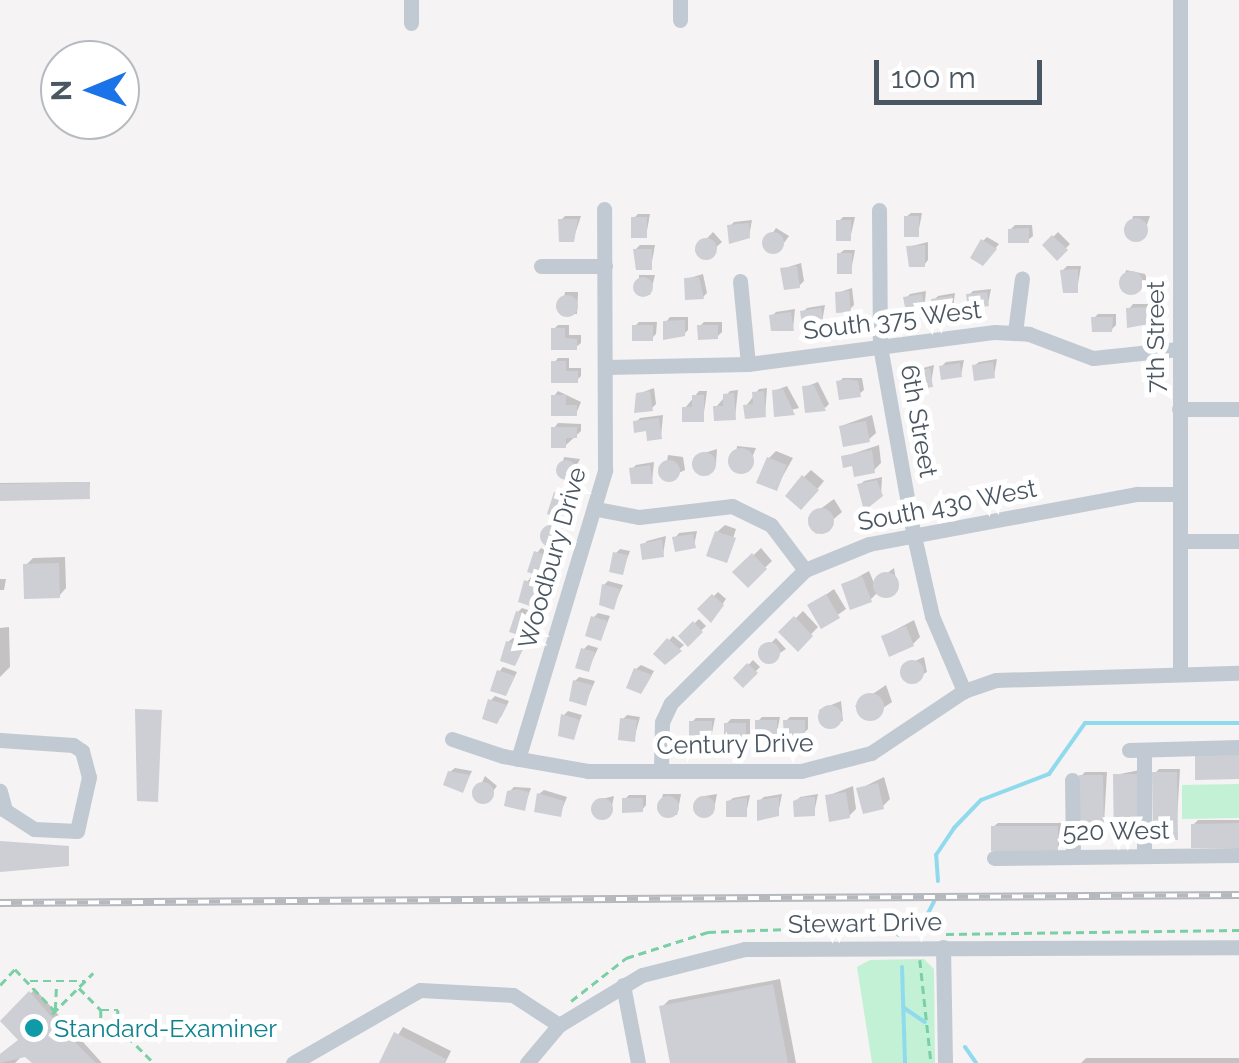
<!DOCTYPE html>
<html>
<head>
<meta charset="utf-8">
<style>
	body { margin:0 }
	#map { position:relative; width:1239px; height:1063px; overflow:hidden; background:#f5f3f3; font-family:Raleway,sans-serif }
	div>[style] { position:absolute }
	.green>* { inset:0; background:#c3f1d5 }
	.shadow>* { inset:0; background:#0003 }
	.stream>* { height:4px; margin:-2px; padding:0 2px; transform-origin:2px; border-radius:2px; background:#90daee }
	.building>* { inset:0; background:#cdcfd5 }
	.round { border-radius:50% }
	.path>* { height:2.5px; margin-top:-1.25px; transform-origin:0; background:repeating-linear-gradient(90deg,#7ad0a6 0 8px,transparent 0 13px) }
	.minor>* { height:15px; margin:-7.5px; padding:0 7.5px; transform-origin:7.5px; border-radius:7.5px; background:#c1cad2 }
	.rail>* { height:8px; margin-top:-4px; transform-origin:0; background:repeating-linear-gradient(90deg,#fff 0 11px,#b5b8bd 0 22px); box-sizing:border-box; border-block:2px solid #b5b8bd }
	.dots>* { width:28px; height:28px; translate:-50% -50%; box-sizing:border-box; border:5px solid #fff; border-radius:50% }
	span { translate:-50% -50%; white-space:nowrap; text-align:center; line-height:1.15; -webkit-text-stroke:10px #fff; paint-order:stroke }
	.street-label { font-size:25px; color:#4a5661 }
	.culture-label { font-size:25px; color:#0d838f }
	.left { translate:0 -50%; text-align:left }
	.north { position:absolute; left:40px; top:40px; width:100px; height:100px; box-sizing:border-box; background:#fff; border:2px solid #b7bbc0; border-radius:50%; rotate:269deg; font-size:28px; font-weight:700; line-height:40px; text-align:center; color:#4a5661 }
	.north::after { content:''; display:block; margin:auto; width:35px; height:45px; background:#1a73e8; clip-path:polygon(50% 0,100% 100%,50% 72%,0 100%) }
	.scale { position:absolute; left:874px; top:60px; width:168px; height:45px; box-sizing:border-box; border:5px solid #4a5661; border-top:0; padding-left:12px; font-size:30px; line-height:35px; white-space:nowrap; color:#4a5661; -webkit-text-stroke:8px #fff; paint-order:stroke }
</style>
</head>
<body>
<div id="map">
	<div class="green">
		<div style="clip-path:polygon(1239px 784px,1239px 818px,1182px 819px,1182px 785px)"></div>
		<div style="clip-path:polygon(924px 959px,934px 969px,935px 1063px,872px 1063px,857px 967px,870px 960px)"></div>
	</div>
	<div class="shadow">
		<div style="clip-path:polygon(911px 213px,922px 213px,918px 234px,906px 217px)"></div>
		<div style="clip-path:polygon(638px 214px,650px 214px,646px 236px,634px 218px)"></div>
		<div style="clip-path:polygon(565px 216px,581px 216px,573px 240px,561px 220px)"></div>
		<div style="clip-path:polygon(1133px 216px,1150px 216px,1142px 239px,1128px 239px)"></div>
		<div style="clip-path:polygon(843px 217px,855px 217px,850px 239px,839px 221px)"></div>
		<div style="clip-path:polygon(752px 220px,749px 236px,730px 226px,734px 222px)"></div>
		<div style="clip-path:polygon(1015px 225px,1032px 225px,1033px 236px,1028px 240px,1010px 230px)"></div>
		<div style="clip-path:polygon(776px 228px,789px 236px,779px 250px,764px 246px)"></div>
		<div style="clip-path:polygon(713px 232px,722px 242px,703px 259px,695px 251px)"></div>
		<div style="clip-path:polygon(1058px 232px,1070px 244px,1057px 257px,1045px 245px)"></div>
		<div style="clip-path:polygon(987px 237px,999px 244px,983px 263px,983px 241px)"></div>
		<div style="clip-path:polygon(928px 242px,928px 260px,924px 265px,908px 247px)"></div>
		<div style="clip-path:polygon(640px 245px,655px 245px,651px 267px,635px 250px)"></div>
		<div style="clip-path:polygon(844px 250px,855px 250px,851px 271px,839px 254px)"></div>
		<div style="clip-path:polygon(801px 263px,804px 281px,799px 286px,782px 269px)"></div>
		<div style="clip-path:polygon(1067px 266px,1081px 266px,1077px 290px,1063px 270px)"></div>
		<div style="clip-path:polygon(1126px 270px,1145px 274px,1148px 282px,1122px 292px)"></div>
		<div style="clip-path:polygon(703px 274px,707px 293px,703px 297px,686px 279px)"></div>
		<div style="clip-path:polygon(639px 275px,655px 275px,650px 295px,639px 295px)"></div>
		<div style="clip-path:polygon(852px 288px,854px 305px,850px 309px,837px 293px)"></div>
		<div style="clip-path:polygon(991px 289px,988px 304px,969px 295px,973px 291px)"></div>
		<div style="clip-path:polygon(926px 291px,924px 311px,906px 298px,910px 294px)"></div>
		<div style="clip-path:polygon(565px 292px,578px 292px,577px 314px,561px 314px)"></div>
		<div style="clip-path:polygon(955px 293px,953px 308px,934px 300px,938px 296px)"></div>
		<div style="clip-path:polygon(1133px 304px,1152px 304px,1152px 317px,1147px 322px,1129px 309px)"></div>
		<div style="clip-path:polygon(825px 305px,822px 322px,803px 312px,807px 308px)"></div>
		<div style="clip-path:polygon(795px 309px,793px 329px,772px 316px,776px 312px)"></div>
		<div style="clip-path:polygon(1098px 314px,1116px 314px,1116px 325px,1111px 330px,1094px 318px)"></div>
		<div style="clip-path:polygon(670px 317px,688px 317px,688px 330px,684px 334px,666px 322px)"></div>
		<div style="clip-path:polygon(639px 322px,657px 322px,656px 334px,652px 338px,635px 326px)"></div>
		<div style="clip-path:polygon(704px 322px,722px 322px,722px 332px,717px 337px,700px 326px)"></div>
		<div style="clip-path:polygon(558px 325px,569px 325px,569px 335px,581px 335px,581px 343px,576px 347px,554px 329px)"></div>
		<div style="clip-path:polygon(558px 358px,569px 358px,569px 368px,581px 368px,581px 376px,577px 380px,554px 363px)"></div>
		<div style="clip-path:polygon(997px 359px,994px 376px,974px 366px,979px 362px)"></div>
		<div style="clip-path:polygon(964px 360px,961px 375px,942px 366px,946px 362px)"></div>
		<div style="clip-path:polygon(934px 365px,931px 384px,912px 375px,916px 370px)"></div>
		<div style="clip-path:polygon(843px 378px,862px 378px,864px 390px,859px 394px,839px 382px)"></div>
		<div style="clip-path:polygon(818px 382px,829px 404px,825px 408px,805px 387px)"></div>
		<div style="clip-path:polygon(787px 386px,799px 408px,776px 414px,774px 391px)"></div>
		<div style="clip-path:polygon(654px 388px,656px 404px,652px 408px,638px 394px)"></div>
		<div style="clip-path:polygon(767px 388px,765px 415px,746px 406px,759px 389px)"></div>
		<div style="clip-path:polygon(738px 390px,735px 417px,716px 407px,730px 391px)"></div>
		<div style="clip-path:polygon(558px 391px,581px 402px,576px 414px,554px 396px)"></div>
		<div style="clip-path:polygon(699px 391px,707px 391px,703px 419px,685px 408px)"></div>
		<div style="clip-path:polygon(663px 415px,661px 437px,636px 422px,640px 418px)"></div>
		<div style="clip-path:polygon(872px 415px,876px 433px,868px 440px,841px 426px)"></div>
		<div style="clip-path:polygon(558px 423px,581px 424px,581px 431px,565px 446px,554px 428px)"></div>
		<div style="clip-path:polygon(879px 445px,881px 463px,874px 470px,843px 457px)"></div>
		<div style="clip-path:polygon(737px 446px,756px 448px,746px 472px,734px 471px)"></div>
		<div style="clip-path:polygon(717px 449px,716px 464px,700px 474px,695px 456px)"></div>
		<div style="clip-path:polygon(776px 451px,793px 458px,776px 488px,769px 458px)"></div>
		<div style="clip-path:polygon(668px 455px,683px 457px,685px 470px,664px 480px)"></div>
		<div style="clip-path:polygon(564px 457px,580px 459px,570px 479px,560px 478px)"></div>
		<div style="clip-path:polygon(654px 462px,652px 482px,632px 469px,636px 465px)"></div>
		<div style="clip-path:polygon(811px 470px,824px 481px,808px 500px,804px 477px)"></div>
		<div style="clip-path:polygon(882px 477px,881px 495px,860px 485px,864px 481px)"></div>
		<div style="clip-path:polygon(90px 482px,89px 497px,0 499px,0 483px)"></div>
		<div style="clip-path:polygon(560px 489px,573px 493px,562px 515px,556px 494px)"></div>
		<div style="clip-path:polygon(834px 499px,842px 512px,816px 534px,808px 518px)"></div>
		<div style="clip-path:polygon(552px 520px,565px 524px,555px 546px,543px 542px)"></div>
		<div style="clip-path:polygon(725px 525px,736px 529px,726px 560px,717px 532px)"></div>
		<div style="clip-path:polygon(697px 531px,694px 546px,675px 538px,679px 533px)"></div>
		<div style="clip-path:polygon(666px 536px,663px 555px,643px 545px,647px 541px)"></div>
		<div style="clip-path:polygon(541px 548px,552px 552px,545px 575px,537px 553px)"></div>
		<div style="clip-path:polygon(761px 548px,772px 561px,748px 584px,736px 572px)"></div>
		<div style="clip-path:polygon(620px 549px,630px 551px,622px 572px,616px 553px)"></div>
		<div style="clip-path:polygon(65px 557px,66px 588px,59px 596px,26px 565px,33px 558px)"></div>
		<div style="clip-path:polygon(894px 568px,898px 591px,879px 591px,870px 600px,844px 585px,869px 571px,874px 583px)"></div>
		<div style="clip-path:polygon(531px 577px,543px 581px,536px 605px,527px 582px)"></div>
		<div style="clip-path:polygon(0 579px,6px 579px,4px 590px,0 590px)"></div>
		<div style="clip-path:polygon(608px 581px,623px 585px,613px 607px,604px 585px)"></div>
		<div style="clip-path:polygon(834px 589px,846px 609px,822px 626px,810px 606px)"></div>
		<div style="clip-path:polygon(718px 592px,726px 599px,715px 615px,701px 609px)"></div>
		<div style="clip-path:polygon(522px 608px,534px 612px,527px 635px,518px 612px)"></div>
		<div style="clip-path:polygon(803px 611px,818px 627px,798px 648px,782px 632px)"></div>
		<div style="clip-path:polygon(598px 613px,610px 616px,601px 638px,594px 617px)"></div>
		<div style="clip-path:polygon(699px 619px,706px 626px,688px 643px,681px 636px)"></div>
		<div style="clip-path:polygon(914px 620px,920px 637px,913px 644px,884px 636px)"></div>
		<div style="clip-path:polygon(9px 627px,10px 667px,0 677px,0 628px)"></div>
		<div style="clip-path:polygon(673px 636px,684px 645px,665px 662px,656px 654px)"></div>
		<div style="clip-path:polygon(513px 638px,527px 642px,514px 663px,508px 642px)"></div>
		<div style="clip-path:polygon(776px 638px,786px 649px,766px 662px,759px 655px)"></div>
		<div style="clip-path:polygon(588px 645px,598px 648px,588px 670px,583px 650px)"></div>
		<div style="clip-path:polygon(924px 657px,927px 672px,908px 683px,901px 667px)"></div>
		<div style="clip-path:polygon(753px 660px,760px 667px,743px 684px,736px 678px)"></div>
		<div style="clip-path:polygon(641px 665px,654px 671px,645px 687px,636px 669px)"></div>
		<div style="clip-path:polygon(503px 667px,517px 672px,509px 688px,499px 672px)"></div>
		<div style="clip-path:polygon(579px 677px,595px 681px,585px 704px,575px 681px)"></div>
		<div style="clip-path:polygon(886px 685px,892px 702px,867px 719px,855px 706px)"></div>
		<div style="clip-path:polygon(495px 696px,509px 701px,501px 717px,490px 701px)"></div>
		<div style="clip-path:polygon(841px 701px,843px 721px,823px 725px,819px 710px)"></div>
		<div style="clip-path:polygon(568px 711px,582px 715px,573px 737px,564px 715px)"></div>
		<div style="clip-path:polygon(627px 715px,640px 717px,634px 739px,622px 720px)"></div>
		<div style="clip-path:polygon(762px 717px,780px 717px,776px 737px,758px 721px)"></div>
		<div style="clip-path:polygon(790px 717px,808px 717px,808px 729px,804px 733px,786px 721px)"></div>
		<div style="clip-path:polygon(696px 718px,715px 718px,711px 738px,692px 722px)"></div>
		<div style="clip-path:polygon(731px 719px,750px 719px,750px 734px,745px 738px,726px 724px)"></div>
		<div style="clip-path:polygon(455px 768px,472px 771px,462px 790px,450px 772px)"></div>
		<div style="clip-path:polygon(1159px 769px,1180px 769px,1176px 837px,1155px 773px)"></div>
		<div style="clip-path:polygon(1140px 770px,1141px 834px,1115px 775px)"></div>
		<div style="clip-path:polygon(1085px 772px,1107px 772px,1103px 840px,1081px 776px)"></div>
		<div style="clip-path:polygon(485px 776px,497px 786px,486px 800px,475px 798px)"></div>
		<div style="clip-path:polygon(884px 777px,890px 799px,883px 806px,859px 789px)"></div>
		<div style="clip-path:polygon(853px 786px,856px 809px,849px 816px,827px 796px)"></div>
		<div style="clip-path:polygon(514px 787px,531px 788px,524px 808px,509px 792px)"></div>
		<div style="clip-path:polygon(544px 790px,567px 797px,560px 814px,539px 794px)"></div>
		<div style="clip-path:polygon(663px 794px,681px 794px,677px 815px,659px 810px)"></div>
		<div style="clip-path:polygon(717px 794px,713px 814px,695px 814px,699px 797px)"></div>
		<div style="clip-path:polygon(782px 794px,778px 814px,759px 801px,764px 797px)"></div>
		<div style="clip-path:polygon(818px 794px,814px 813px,796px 802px,800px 797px)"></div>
		<div style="clip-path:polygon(629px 795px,646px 795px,646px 805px,642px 810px,625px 799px)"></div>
		<div style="clip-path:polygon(750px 795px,746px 814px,728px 802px,733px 798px)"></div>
		<div style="clip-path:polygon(614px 796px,610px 816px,594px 815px,598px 800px)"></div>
		<div style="clip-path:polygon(1198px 820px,1239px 820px,1239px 846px,1193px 825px)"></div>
		<div style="clip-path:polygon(998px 823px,1061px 823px,1061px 844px,1057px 848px,993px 827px)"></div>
		<div style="clip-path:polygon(780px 979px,796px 1063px,672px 1063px,662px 1007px,669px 1000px)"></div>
		<div style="clip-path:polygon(35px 989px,102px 1063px,35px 1063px,25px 1053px,15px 1063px,0 1063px,22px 1040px,3px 1021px)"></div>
		<div style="clip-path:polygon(403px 1027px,451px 1051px,445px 1063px,381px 1063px)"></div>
		<div style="clip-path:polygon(1086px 1058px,1239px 1058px,1239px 1063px,1081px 1063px)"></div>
	</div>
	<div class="stream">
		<div style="left:938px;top:881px;width:26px;rotate:-94deg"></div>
		<div style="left:936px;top:855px;width:32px;rotate:-56deg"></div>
		<div style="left:954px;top:828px;width:39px;rotate:-46deg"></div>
		<div style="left:981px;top:800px;width:73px;rotate:-20.9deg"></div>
		<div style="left:1049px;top:774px;width:62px;rotate:-54.8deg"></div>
		<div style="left:1085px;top:723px;width:154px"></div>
		<div style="left:918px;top:933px;width:36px;rotate:-63deg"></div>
		<div style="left:902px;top:967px;width:96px;rotate:88.2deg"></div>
		<div style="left:904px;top:1008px;width:25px;rotate:34deg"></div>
		<div style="left:965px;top:1047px;width:19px;rotate:55deg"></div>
	</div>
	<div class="building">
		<div style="clip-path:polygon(904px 216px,919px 216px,919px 237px,904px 237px)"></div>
		<div style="clip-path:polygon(631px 217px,647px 217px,647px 238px,631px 238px)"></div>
		<div class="round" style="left:1124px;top:218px;width:24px;height:24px"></div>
		<div style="clip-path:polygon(558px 219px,578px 219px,574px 242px,559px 242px)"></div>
		<div style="clip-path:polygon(836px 220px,851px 220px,851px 241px,836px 241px)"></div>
		<div style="clip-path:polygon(749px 223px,750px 238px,729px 244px,727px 225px)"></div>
		<div style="clip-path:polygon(1029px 228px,1029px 243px,1008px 243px,1008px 229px)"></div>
		<div class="round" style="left:762px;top:232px;width:22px;height:22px"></div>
		<div style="clip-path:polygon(1052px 235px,1068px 250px,1057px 261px,1042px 245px)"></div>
		<div class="round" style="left:695px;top:238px;width:22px;height:22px"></div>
		<div style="clip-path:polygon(981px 239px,997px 249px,983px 266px,970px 258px)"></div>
		<div style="clip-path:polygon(925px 245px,925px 267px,909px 267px,906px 246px)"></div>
		<div style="clip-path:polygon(633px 249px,652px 249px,652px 270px,636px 270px)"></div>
		<div style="clip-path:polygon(837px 253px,852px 253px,852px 274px,837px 274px)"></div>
		<div style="clip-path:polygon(797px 266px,800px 288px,784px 290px,780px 268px)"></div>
		<div style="clip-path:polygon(1078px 269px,1078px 293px,1063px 293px,1060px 270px)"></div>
		<div class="round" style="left:1119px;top:271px;width:24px;height:24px"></div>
		<div class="round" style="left:633px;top:277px;width:20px;height:20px"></div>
		<div style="clip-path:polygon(699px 277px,704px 299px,685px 300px,684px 278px)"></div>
		<div style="clip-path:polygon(849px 291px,851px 312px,836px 313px,835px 292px)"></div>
		<div style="clip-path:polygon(987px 292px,989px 306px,968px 309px,966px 294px)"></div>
		<div style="clip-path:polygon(922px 294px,925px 314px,906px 312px,903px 297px)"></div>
		<div class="round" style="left:556px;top:295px;width:22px;height:22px"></div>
		<div style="clip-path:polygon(952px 296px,954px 311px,933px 314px,931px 299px)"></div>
		<div style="clip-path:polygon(1148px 307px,1149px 324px,1127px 328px,1126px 308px)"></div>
		<div style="clip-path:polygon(821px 308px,824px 324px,803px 331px,800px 311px)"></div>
		<div style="clip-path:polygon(791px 312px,794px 331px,771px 331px,769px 315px)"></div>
		<div style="clip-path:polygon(1091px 317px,1113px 317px,1112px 332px,1092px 332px)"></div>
		<div style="clip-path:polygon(685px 320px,685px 336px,663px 340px,663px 321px)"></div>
		<div style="clip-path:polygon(632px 325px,653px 325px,653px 341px,632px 341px)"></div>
		<div style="clip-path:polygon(697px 325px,718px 325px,718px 339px,698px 340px)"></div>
		<div style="clip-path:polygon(551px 328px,565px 328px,565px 338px,577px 339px,577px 350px,551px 350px)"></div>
		<div style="clip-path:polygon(551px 361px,566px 361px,566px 371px,578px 371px,578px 383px,551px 383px)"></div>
		<div style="clip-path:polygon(993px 362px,995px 378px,974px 381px,972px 365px)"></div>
		<div style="clip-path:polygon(960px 363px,962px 377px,941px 380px,939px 366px)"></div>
		<div style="clip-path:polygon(930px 368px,933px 387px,911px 390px,909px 374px)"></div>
		<div style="clip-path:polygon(848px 379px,858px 381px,861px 397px,839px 400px,836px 381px)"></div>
		<div style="clip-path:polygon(814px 385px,826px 411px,805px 413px,802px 386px)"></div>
		<div style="clip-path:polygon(783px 389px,795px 415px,774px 417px,772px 390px)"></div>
		<div style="clip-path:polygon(650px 391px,653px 411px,634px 413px,636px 393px)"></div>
		<div style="clip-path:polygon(764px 391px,766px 417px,745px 419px,743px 405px,753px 404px,752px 392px)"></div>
		<div style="clip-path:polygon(734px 393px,736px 420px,714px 421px,713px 406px,723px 406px,723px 394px)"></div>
		<div style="clip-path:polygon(551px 395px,566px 395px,566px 405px,577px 405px,577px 416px,551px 416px)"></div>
		<div style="clip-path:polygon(692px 395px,704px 395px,704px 422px,682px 422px,682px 407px,692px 407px)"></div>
		<div style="clip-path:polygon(659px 418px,662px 439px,647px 441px,646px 431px,634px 433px,633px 421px)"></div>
		<div style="clip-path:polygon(866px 421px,870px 442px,843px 447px,839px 426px)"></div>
		<div style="clip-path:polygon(551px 427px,577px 427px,577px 438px,566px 438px,566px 448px,551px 448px)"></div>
		<div class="round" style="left:728px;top:448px;width:26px;height:26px"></div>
		<div style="clip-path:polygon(872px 450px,875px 473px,854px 477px,852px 466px,843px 468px,841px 456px)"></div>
		<div class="round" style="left:692px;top:452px;width:24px;height:24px"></div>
		<div style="clip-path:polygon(767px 457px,787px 465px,777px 491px,756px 483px)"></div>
		<div class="round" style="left:658px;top:460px;width:22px;height:22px"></div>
		<div class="round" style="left:556px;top:460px;width:20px;height:20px"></div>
		<div style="clip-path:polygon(650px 465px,653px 484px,631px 484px,629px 468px)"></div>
		<div style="clip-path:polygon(802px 475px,819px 490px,801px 510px,785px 496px)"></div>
		<div style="clip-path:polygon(877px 480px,883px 496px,864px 511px,857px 484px)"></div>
		<div style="clip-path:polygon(89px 482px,90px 499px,0 501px,0 484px)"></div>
		<div style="clip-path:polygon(554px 492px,571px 498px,562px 518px,547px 514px)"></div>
		<div class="round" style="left:808px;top:508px;width:26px;height:26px"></div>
		<div class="round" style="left:540px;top:525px;width:22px;height:22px"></div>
		<div style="clip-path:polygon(715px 531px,736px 538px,727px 563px,706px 556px)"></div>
		<div style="clip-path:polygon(693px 534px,696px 548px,675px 552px,672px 537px)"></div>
		<div style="clip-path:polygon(662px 539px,664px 557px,642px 560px,640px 544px)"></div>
		<div style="clip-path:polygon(534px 551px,549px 556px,546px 578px,527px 572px)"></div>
		<div style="clip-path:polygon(613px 552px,628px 555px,623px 575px,609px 572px)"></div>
		<div style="clip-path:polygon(752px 553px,767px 569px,748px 588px,732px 572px)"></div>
		<div style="clip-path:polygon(59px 563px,60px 598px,24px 599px,23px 564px)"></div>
		<div class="round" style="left:873px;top:572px;width:26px;height:26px"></div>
		<div style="clip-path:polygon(862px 576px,872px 602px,850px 610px,841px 584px)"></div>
		<div style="clip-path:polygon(524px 580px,540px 585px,536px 608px,518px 602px)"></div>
		<div style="clip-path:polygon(602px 584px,620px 589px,614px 610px,599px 605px)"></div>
		<div style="clip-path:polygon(712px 594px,724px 605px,711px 623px,697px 609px)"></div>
		<div style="clip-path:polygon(826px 594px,840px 618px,821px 629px,807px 605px)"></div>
		<div style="clip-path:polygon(516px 611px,531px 616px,528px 638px,509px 632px)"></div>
		<div style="clip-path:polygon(591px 616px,608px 621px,601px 641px,585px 636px)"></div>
		<div style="clip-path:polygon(794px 616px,813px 636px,798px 652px,778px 632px)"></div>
		<div style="clip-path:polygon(693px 621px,703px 632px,688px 647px,678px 636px)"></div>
		<div style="clip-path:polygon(906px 626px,914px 646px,889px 657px,881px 636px)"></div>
		<div style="clip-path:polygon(667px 638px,682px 651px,665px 665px,653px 654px)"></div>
		<div style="clip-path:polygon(506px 641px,524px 647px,515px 666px,500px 661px)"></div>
		<div class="round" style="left:758px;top:642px;width:22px;height:22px"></div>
		<div style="clip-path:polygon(581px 648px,595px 652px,589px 672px,575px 668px)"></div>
		<div class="round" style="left:900px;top:660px;width:24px;height:24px"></div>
		<div style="clip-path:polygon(747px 663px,758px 673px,743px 688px,733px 678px)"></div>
		<div style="clip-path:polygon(634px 668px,652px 675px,641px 694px,626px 688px)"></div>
		<div style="clip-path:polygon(497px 670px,515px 676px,506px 696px,490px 691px)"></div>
		<div style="clip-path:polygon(573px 680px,592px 685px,586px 706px,569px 701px)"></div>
		<div class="round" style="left:856px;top:693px;width:28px;height:28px"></div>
		<div style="clip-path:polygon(488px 699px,507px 705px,497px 724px,482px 719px)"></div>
		<div class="round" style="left:818px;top:705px;width:24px;height:24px"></div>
		<div style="clip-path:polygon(135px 709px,162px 710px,158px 802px,137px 801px)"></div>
		<div style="clip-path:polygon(561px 714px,580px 720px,574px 740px,558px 736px)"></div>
		<div style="clip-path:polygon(620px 718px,637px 720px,635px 742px,618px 740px)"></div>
		<div style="clip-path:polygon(755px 720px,777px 720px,777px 740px,755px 736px)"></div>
		<div style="clip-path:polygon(783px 720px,805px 720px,805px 736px,784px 740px)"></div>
		<div style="clip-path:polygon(689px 721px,712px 721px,712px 740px,689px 737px)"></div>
		<div style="clip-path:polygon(724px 723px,746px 723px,746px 740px,724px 738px)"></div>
		<div style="clip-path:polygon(1239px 754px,1239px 779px,1195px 780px,1195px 755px)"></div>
		<div style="clip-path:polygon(448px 771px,470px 775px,463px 793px,443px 785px)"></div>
		<div style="clip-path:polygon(1152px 772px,1177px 772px,1178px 840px,1153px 840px)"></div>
		<div style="clip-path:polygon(1113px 774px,1137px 774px,1138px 841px,1114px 842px)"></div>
		<div style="clip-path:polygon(1079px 775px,1103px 775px,1104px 843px,1080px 843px)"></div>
		<div class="round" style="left:472px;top:782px;width:22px;height:22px"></div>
		<div style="clip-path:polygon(878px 783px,884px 809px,863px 814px,856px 788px)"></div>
		<div style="clip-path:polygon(517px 789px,529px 792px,525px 811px,504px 806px,507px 791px)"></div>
		<div style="clip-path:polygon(846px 792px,850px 818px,829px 822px,825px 795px)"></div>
		<div style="clip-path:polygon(537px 793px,564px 801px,561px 817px,534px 812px)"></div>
		<div class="round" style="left:693px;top:796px;width:22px;height:22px"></div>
		<div class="round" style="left:657px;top:796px;width:22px;height:22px"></div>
		<div style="clip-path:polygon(747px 797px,747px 817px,726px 817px,726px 801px)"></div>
		<div style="clip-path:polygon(779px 797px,779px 816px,757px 821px,757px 800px)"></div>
		<div style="clip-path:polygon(803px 797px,815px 797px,815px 816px,794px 817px,793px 801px)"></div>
		<div style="clip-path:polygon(622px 798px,643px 798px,643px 812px,622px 813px)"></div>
		<div class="round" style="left:591px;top:798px;width:22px;height:22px"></div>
		<div style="clip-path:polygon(1239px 823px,1239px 848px,1191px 848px,1191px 824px)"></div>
		<div style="clip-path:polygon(991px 826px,1058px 826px,1058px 851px,991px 851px)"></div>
		<div style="clip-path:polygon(0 841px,69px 846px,69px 866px,0 872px)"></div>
		<div style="clip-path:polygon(773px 984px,788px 1063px,670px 1063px,659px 1006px)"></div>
		<div style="clip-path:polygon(29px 991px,62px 1029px,96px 1063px,32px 1063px,25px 1057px,0 1063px,0 1054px,18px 1040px,0 1021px)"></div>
		<div style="clip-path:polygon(394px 1032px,446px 1059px,444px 1063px,379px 1063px)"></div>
	</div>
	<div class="path">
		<div style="left:946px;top:934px;width:293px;rotate:-0.8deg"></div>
		<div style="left:920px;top:960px;width:102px;rotate:83.8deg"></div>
		<div style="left:30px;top:981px;width:55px"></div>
		<div style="left:0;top:985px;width:22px;rotate:-47deg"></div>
		<div style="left:15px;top:969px;width:58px;rotate:46.4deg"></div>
		<div style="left:79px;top:988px;width:31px;rotate:45deg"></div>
		<div style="left:101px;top:1010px;width:17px"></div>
		<div style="left:118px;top:1010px;width:17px;rotate:90deg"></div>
		<div style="left:118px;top:1027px;width:51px;rotate:45deg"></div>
		<div style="left:571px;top:1001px;width:70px;rotate:-38deg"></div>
		<div style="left:626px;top:958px;width:86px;rotate:-17.6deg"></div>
		<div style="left:708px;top:932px;width:179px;rotate:-2.2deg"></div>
		<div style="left:887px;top:925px;width:16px;rotate:40deg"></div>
		<div style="left:55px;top:1010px;width:22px;rotate:-87deg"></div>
		<div style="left:101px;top:1010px;width:17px;rotate:90deg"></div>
		<div style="left:101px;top:1027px;width:16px"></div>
		<div style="left:52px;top:1014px;width:58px;rotate:-45deg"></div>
	</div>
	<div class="minor">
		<div style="left:411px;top:0;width:23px;rotate:90deg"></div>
		<div style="left:680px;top:0;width:20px;rotate:90deg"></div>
		<div style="left:879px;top:210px;width:136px;rotate:89.6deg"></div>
		<div style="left:880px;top:346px;width:193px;rotate:79.9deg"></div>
		<div style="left:914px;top:536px;width:82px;rotate:77.3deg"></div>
		<div style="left:932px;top:616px;width:82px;rotate:66.9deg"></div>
		<div style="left:541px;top:266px;width:64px"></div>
		<div style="left:740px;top:281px;width:83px;rotate:84.5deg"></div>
		<div style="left:1015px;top:332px;width:54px;rotate:-82.6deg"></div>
		<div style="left:607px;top:367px;width:141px;rotate:-1.2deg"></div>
		<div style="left:748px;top:364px;width:249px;rotate:-7.4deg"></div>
		<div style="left:995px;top:332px;width:34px;rotate:3deg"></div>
		<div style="left:1029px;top:334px;width:68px;rotate:20.6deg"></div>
		<div style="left:1093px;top:358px;width:86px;rotate:-6deg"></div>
		<div style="left:1179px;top:409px;width:60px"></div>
		<div style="left:597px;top:509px;width:43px;rotate:10.8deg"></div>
		<div style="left:639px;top:517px;width:94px;rotate:-6.7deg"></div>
		<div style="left:732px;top:506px;width:43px;rotate:26deg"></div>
		<div style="left:771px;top:525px;width:56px;rotate:52.9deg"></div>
		<div style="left:1180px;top:541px;width:59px"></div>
		<div style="left:1180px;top:673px;width:673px;rotate:-90deg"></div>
		<div style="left:452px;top:739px;width:54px;rotate:18.4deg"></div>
		<div style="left:503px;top:756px;width:86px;rotate:10deg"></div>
		<div style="left:588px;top:771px;width:213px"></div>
		<div style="left:801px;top:771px;width:72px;rotate:-14.4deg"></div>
		<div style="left:871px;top:753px;width:112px;rotate:-33.7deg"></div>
		<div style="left:964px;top:691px;width:34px;rotate:-19deg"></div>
		<div style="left:996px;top:680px;width:243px;rotate:-1.7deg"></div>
		<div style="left:0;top:740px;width:73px;rotate:3.9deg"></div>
		<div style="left:73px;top:745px;width:11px;rotate:34deg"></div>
		<div style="left:82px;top:751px;width:27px;rotate:75deg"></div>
		<div style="left:89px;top:777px;width:55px;rotate:102.5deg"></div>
		<div style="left:77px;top:831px;width:43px;rotate:-177.3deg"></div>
		<div style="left:34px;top:829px;width:35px;rotate:-147deg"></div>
		<div style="left:5px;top:810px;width:20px;rotate:-105deg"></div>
		<div style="left:1129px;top:750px;width:110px;rotate:-1.6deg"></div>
		<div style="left:1144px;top:750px;width:105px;rotate:90deg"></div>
		<div style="left:518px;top:759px;width:302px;rotate:-73.2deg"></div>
		<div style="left:605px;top:470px;width:261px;rotate:-90.2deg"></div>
		<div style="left:661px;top:770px;width:48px;rotate:-88.8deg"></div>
		<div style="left:662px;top:722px;width:21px;rotate:-65deg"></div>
		<div style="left:671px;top:703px;width:189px;rotate:-44.8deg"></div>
		<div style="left:805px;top:570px;width:69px;rotate:-22.1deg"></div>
		<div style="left:869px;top:544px;width:273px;rotate:-10.6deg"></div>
		<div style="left:1137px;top:494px;width:43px"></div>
		<div style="left:1072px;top:780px;width:76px;rotate:89.2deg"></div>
		<div style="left:994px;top:858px;width:245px;rotate:-0.7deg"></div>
		<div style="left:943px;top:947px;width:116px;rotate:89deg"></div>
		<div style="left:623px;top:985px;width:79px;rotate:79.1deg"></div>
		<div style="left:293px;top:1063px;width:146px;rotate:-29.9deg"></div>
		<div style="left:420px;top:990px;width:93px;rotate:3.1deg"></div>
		<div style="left:513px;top:995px;width:55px;rotate:33.1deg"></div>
		<div style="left:527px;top:1063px;width:50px;rotate:-49.9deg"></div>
		<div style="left:559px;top:1025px;width:97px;rotate:-31.1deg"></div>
		<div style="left:642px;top:975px;width:106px;rotate:-14.2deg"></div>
		<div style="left:745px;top:949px;width:494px;rotate:-0.2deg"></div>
	</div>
	<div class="rail">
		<div style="left:0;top:903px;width:1239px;rotate:-0.37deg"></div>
	</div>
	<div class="dots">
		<div style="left:34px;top:1028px;background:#0f9aa8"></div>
	</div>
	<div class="street-label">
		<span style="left:892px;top:320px;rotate:-7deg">South 375 West</span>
		<span style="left:1155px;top:337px;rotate:-90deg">7th Street</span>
		<span style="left:919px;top:421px;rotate:80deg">6th Street</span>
		<span style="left:947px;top:505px;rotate:-11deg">South 430 West</span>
		<span style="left:552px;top:558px;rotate:-74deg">Woodbury Drive</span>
		<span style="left:735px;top:744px;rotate:-1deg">Century Drive</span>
		<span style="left:1116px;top:831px;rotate:-1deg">520 West</span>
		<span style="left:865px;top:923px;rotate:-1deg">Stewart Drive</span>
	</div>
	<div class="culture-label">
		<span class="left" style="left:54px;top:1028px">Standard-Examiner</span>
	</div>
	<div class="north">N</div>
	<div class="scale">100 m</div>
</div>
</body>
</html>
